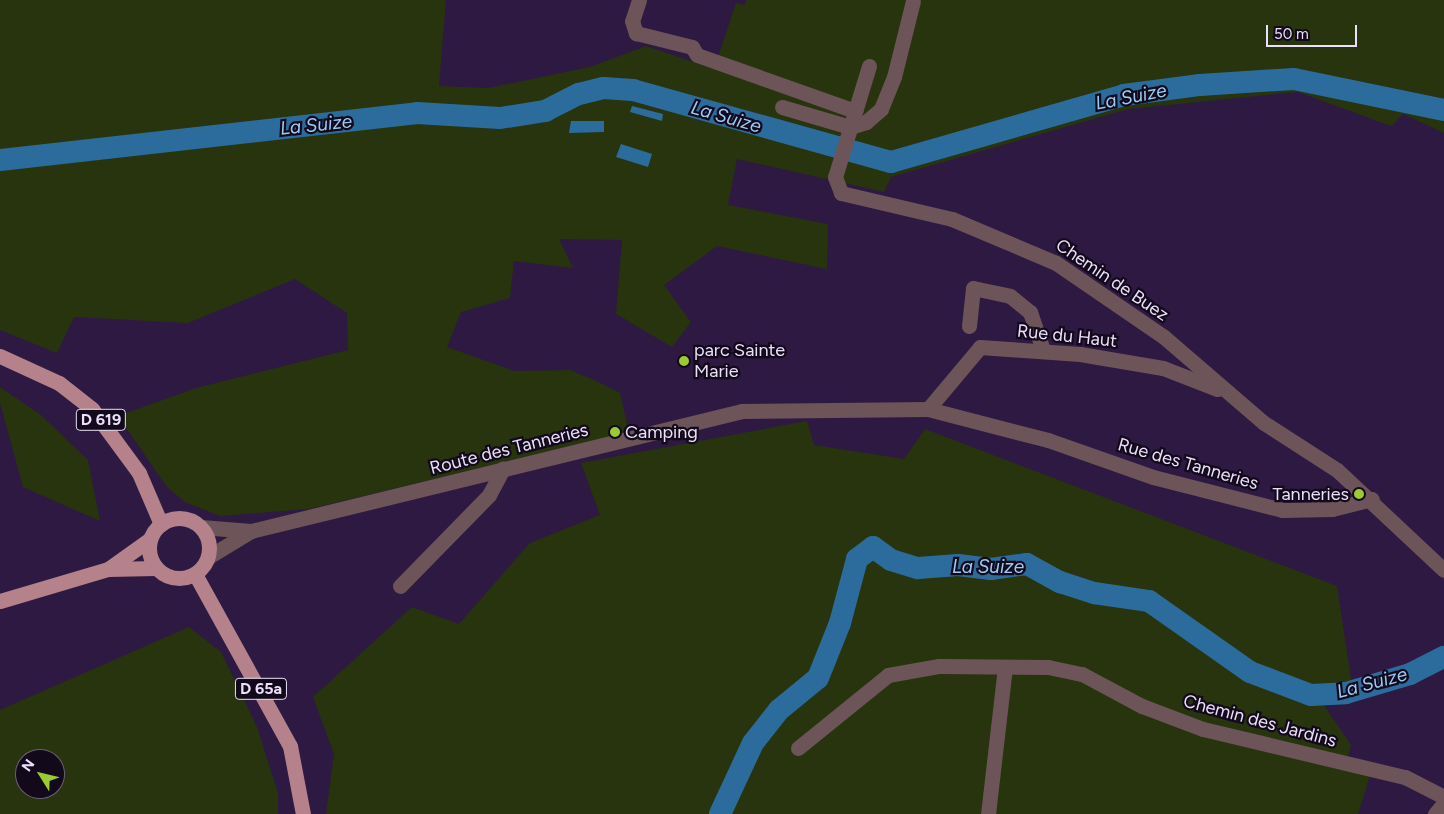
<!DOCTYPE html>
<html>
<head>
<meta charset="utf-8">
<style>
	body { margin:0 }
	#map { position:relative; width:1444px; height:814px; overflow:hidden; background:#2e1942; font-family:Figtree,sans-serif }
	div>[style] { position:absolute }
	.green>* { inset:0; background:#27340e }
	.water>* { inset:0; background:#2c6c9d }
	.river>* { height:22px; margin:-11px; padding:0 11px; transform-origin:11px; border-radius:11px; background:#2c6c9d }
	.minor>* { height:15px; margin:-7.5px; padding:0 7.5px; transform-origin:7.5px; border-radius:7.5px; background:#6d5459 }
	.major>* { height:15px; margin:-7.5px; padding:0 7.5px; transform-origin:7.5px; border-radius:7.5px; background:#b5828c }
	.major>.ring { margin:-7.5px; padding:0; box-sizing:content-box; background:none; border:15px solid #b5828c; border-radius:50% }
	.dots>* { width:14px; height:14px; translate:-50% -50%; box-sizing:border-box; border:2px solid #12091b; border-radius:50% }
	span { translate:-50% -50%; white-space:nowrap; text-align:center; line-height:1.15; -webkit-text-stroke:4.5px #12091b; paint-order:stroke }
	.shield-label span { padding:1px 4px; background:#12091b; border:1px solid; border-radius:4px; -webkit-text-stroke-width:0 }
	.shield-label { font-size:16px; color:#ebdffa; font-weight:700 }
	.street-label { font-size:18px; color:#ebdffa }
	.poi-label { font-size:18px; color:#ebdffa }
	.left { translate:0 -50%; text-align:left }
	.right { translate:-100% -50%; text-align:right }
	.water-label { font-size:19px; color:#9acbf6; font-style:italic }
	.north { position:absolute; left:15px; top:749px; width:50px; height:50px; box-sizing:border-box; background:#12091b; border:1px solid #695f74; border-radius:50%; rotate:306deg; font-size:14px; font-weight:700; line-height:20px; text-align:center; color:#ebdffa }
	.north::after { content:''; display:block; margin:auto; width:18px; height:22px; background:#9cca31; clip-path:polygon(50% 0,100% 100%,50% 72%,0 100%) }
	.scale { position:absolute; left:1266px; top:25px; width:91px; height:22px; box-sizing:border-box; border:2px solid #ebdffa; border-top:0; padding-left:6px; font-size:15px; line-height:18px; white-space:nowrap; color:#ebdffa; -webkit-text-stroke:4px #12091b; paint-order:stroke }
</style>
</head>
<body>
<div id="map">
	<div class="green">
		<div style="clip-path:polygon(0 0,446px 0,439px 86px,488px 88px,590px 67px,646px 46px,714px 69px,736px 3px,745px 5px,746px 0,1444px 0,1444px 133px,1403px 114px,1391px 126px,1298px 92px,1129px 109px,891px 177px,884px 192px,737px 159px,728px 205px,828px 224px,827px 269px,717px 246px,664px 285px,691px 322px,672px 347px,616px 314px,622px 240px,559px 239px,573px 268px,514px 261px,510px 298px,461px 312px,447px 347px,514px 371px,570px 370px,596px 381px,620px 393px,629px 432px,309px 509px,220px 516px,185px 502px,167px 487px,118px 416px,196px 388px,348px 350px,347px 313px,295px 279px,188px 323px,74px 317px,57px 353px,0 330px)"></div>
		<div style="clip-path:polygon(0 387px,41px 415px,88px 460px,100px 521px,23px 487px,0 403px)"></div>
		<div style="clip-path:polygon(807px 421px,814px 445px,904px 459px,925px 429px,1337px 586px,1352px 685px,1319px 691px,1319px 698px,1351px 745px,1345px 768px,1370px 776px,1358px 814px,326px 814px,334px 754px,313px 697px,412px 607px,459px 624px,530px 543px,600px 515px,581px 463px)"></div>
		<div style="clip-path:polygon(evenodd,189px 627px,221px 652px,257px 727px,278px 793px,278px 814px,0 814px,0 710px,189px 627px,25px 759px,55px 759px,55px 789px,25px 789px,25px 759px)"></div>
	</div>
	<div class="water">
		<div style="clip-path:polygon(632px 106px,663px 114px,662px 121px,630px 112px)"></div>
		<div style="clip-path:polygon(571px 121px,604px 121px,604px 132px,569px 133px)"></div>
		<div style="clip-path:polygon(621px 144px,652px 154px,648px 167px,616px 157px)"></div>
	</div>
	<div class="river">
		<div style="left:0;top:160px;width:420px;rotate:-6.4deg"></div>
		<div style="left:417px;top:113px;width:83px;rotate:3.4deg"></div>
		<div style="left:500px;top:118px;width:46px;rotate:-8.8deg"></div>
		<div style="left:545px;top:111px;width:38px;rotate:-27deg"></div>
		<div style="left:579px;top:94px;width:25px;rotate:-14deg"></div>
		<div style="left:603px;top:88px;width:30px;rotate:4deg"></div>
		<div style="left:633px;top:90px;width:268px;rotate:15.6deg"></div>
		<div style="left:891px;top:162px;width:242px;rotate:-16deg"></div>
		<div style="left:1124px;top:95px;width:77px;rotate:-7.5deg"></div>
		<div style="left:1200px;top:85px;width:94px;rotate:-3.7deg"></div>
		<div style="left:1294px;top:79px;width:153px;rotate:11.7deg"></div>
		<div style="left:720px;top:814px;width:78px;rotate:-65.1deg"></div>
		<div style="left:753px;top:743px;width:42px;rotate:-51.8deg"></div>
		<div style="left:779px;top:710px;width:50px;rotate:-39.4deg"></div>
		<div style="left:818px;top:678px;width:59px;rotate:-68.2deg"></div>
		<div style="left:840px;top:623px;width:66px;rotate:-75.1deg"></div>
		<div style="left:857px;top:559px;width:20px;rotate:-37deg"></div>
		<div style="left:873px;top:547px;width:22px;rotate:36deg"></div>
		<div style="left:891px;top:560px;width:28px;rotate:17deg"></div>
		<div style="left:918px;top:568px;width:40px;rotate:-4.3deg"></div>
		<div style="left:958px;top:565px;width:33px;rotate:7deg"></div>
		<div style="left:991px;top:569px;width:36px;rotate:-8deg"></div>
		<div style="left:1027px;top:564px;width:38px;rotate:29deg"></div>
		<div style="left:1060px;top:582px;width:36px;rotate:18deg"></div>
		<div style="left:1094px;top:593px;width:56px;rotate:8.3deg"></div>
		<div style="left:1149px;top:601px;width:123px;rotate:35.1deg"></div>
		<div style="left:1250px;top:672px;width:65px;rotate:20.7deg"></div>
		<div style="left:1311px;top:695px;width:35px;rotate:-3deg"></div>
		<div style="left:1346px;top:693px;width:67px;rotate:-16.5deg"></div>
		<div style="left:1410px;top:674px;width:38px;rotate:-27deg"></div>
	</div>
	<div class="minor">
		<div style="left:639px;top:0;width:22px;rotate:108deg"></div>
		<div style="left:632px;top:21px;width:13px;rotate:72deg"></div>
		<div style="left:636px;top:33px;width:58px;rotate:14deg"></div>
		<div style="left:692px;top:47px;width:9px;rotate:58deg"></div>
		<div style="left:697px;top:55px;width:168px;rotate:19.5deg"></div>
		<div style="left:869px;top:66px;width:116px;rotate:107deg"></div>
		<div style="left:835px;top:177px;width:17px;rotate:69deg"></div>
		<div style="left:841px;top:193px;width:114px;rotate:13.2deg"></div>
		<div style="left:952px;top:219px;width:113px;rotate:22.9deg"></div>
		<div style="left:1056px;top:263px;width:131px;rotate:34.4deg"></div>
		<div style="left:1164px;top:337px;width:132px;rotate:40.7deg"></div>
		<div style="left:1264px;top:423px;width:87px;rotate:32.8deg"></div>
		<div style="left:1337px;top:470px;width:146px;rotate:43.1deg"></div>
		<div style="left:782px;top:107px;width:71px;rotate:16.4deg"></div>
		<div style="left:850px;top:127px;width:17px;rotate:-17deg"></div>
		<div style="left:866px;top:122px;width:20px;rotate:-41deg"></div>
		<div style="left:881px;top:109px;width:35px;rotate:-68deg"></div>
		<div style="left:894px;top:77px;width:78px;rotate:-76deg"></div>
		<div style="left:969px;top:326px;width:38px;rotate:-84deg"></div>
		<div style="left:973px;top:288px;width:38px;rotate:12deg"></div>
		<div style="left:1010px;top:296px;width:26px;rotate:39deg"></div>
		<div style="left:1030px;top:312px;width:40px;rotate:71.1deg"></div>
		<div style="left:928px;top:409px;width:81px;rotate:-50deg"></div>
		<div style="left:980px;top:347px;width:100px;rotate:4deg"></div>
		<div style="left:1080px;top:354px;width:84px;rotate:9.6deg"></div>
		<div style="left:1163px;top:368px;width:58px;rotate:21.3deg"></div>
		<div style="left:201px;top:527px;width:50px;rotate:4.6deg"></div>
		<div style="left:208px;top:557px;width:50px;rotate:-31.2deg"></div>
		<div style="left:251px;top:531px;width:505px;rotate:-13.73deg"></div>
		<div style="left:742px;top:411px;width:186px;rotate:-0.6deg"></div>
		<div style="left:928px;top:409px;width:124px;rotate:14.5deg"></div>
		<div style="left:1048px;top:440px;width:111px;rotate:19.4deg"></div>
		<div style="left:1153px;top:477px;width:133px;rotate:14.3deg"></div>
		<div style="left:1282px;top:510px;width:50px;rotate:-1.1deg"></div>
		<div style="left:1332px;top:509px;width:41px;rotate:-14deg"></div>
		<div style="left:400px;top:586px;width:127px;rotate:-45.6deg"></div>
		<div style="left:489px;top:495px;width:30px;rotate:-62deg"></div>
		<div style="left:798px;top:748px;width:116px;rotate:-39deg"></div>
		<div style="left:888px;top:675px;width:52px;rotate:-10deg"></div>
		<div style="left:939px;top:666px;width:109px;rotate:0.5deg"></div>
		<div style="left:1048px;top:667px;width:35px;rotate:12deg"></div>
		<div style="left:1082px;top:674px;width:68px;rotate:28.1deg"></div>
		<div style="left:1142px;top:706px;width:65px;rotate:20.7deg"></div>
		<div style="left:1203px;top:729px;width:208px;rotate:13.4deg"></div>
		<div style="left:1405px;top:777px;width:44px;rotate:27.1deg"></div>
		<div style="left:988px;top:814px;width:148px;rotate:-83.4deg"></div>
		<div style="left:1435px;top:814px;width:14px;rotate:-51deg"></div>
	</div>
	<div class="major">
		<div style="left:0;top:356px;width:65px;rotate:24.6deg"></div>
		<div style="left:59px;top:383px;width:42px;rotate:38.2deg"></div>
		<div style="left:92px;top:409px;width:79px;rotate:53.7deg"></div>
		<div style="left:139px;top:473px;width:56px;rotate:66.7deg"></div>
		<div class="ring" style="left:149px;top:518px;width:45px;height:45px"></div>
		<div style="left:108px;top:569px;width:52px;rotate:-35.5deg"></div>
		<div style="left:195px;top:574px;width:196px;rotate:61.1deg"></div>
		<div style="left:290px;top:746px;width:69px;rotate:79.2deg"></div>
		<div style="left:0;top:601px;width:113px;rotate:-16.5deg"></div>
		<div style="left:108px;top:569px;width:48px;rotate:-1.2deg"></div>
	</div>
	<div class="dots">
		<div style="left:684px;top:361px;background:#9cca31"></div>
		<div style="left:615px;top:432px;background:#9cca31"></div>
		<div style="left:1359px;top:494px;background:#9cca31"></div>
	</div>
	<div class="shield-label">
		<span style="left:101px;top:420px">D 619</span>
		<span style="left:261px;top:689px">D 65a</span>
	</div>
	<div class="street-label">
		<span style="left:1112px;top:280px;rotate:34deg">Chemin de Buez</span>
		<span style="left:1067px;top:336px;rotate:6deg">Rue du Haut</span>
		<span style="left:509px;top:449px;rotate:-14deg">Route des Tanneries</span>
		<span style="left:1188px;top:464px;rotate:16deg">Rue des Tanneries</span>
		<span style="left:1260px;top:721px;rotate:15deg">Chemin des Jardins</span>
	</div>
	<div class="poi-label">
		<span class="left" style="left:694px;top:361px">parc Sainte<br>Marie</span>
		<span class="left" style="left:625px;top:432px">Camping</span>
		<span class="right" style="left:1349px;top:494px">Tanneries</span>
	</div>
	<div class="water-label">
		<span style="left:1131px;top:97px;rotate:-11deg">La Suize</span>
		<span style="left:726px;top:117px;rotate:16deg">La Suize</span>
		<span style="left:316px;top:125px;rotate:-6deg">La Suize</span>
		<span style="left:988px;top:567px">La Suize</span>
		<span style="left:1372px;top:683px;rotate:-15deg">La Suize</span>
	</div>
	<div class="north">N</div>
	<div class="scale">50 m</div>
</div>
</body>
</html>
